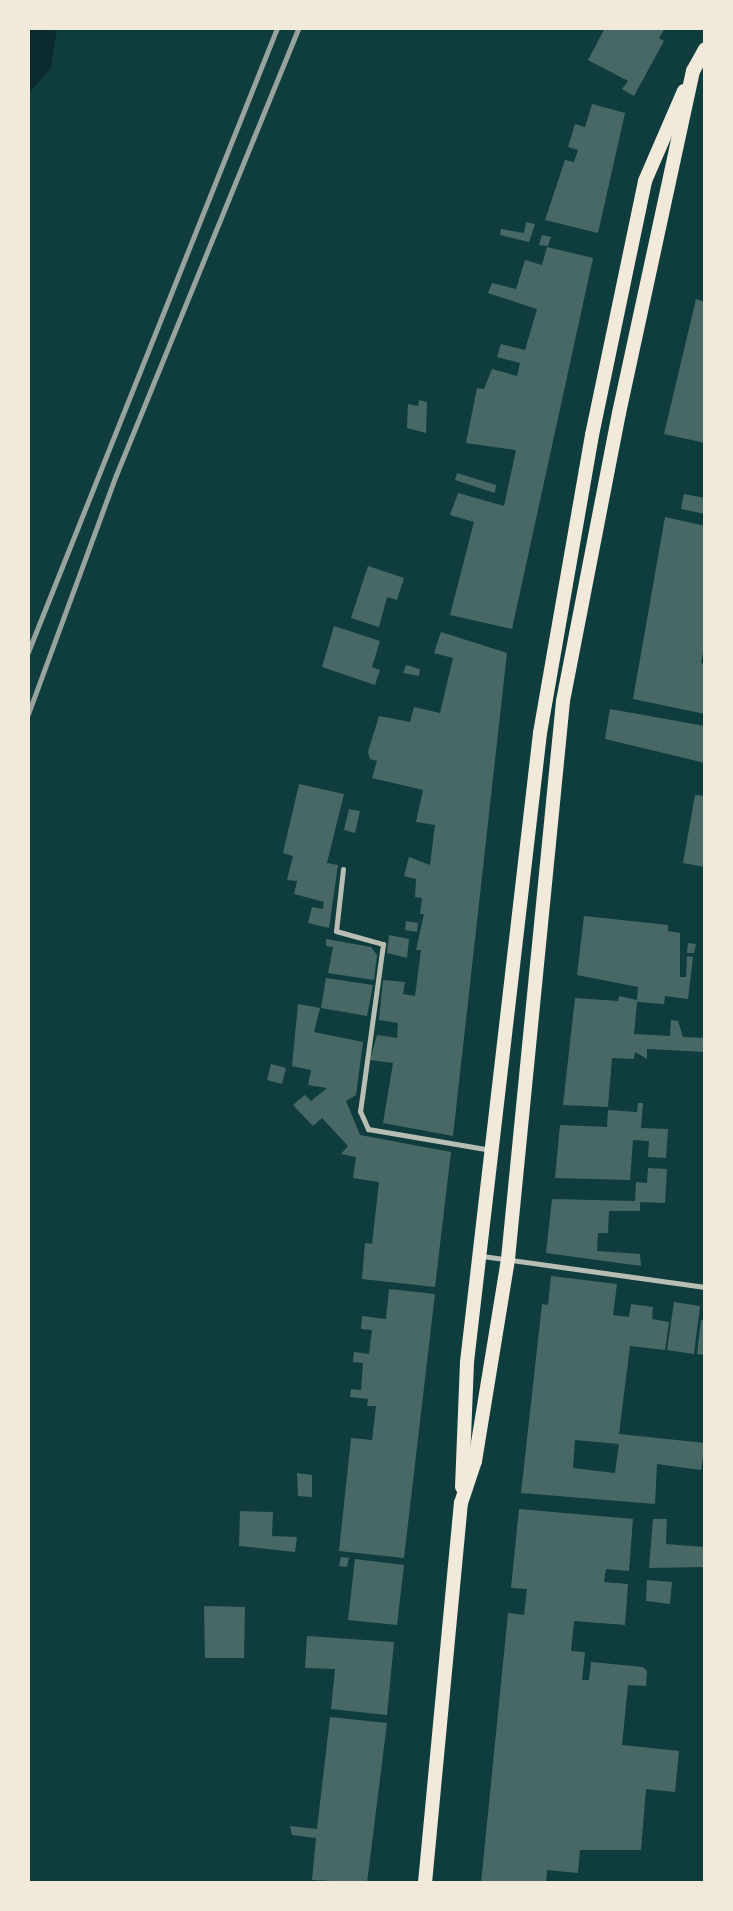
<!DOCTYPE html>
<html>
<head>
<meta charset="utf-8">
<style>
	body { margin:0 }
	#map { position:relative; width:733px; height:1911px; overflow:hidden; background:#0f3d3e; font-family:Mulish,sans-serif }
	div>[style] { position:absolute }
	.water>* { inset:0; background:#0a2a2b }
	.building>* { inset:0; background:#486865 }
	.service>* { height:5px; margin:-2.5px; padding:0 2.5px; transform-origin:2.5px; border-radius:2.5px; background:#b8beb3 }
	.secondary>* { height:14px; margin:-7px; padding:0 7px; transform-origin:7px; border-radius:7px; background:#f1e9da }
	.rail>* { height:5px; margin:-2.5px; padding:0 2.5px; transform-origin:2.5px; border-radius:2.5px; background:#97a49c }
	span { translate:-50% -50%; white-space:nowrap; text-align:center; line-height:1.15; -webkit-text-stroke:7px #f1e9da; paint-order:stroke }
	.frame { position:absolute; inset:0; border:30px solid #f1e9da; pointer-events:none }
</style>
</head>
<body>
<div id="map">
	<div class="water">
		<div style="clip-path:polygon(28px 28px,55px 28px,56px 35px,51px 67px,28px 95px)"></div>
	</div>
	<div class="building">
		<div style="clip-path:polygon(605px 28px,665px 28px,659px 38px,664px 41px,634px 96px,622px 89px,628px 81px,588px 60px)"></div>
		<div style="clip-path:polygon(592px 104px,625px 113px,598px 233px,545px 220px,565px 160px,574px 162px,578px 150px,568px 147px,575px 124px,585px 127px)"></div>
		<div style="clip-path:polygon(526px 222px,535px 224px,529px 242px,500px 235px,501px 229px,524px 233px)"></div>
		<div style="clip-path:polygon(542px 235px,551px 237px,548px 246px,539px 245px)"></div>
		<div style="clip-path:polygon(547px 247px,593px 258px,512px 629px,450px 615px,474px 522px,450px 515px,458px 493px,504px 506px,516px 450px,466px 443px,477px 388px,484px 389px,492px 369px,517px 376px,520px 363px,497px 357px,501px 344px,525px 350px,537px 309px,488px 293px,492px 283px,516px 289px,525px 260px,542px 265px)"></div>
		<div style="clip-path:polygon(696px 299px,705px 302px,705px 443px,664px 434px)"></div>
		<div style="clip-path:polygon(419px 400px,427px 402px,426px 433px,407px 428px,408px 404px,418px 406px)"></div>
		<div style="clip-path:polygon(457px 473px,496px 485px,495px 493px,455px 480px)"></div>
		<div style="clip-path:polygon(684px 494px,705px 498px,705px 514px,681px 509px)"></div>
		<div style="clip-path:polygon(665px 517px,705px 526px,705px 643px,701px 663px,705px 664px,705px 714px,633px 699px)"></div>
		<div style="clip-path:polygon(368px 566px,404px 578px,397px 600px,387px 597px,379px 627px,351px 618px)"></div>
		<div style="clip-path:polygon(334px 626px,380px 641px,372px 667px,380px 670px,375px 685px,322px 667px)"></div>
		<div style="clip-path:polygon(441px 632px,507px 653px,453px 1136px,383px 1123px,393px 1063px,370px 1060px,377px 1035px,397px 1038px,398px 1023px,379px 1020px,383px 980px,405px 982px,403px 994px,415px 996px,421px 950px,416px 950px,424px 914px,420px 914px,422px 898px,415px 897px,416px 879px,404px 876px,409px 857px,430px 865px,435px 825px,416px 822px,423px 790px,372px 778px,377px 761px,370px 759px,368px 752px,379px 716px,410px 722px,414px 707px,440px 713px,453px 658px,434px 653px)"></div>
		<div style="clip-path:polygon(406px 665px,420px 669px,419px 676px,403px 673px)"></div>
		<div style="clip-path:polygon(610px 709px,705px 726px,705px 763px,605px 739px)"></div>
		<div style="clip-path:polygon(299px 784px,344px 794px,327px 863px,338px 865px,329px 928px,308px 923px,312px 907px,323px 909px,324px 902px,294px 894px,297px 881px,287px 880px,293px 856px,283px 853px)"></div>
		<div style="clip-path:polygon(695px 795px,705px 796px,705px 867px,683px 863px)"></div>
		<div style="clip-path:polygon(349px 809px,360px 811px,355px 833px,344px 830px)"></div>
		<div style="clip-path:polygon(584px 916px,668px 925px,668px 931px,680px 933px,680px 977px,686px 977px,687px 956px,693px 957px,688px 999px,665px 996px,664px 1004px,637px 1002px,634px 1034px,670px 1036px,671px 1020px,678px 1021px,683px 1037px,705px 1038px,705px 1052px,647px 1049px,647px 1059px,635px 1052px,634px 1059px,612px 1058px,608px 1107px,563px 1105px,575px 998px,618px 1001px,619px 996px,637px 1000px,638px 987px,577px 975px)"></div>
		<div style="clip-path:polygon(406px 921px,418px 923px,417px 932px,405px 930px)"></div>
		<div style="clip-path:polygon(389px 935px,409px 939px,407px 958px,387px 953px)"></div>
		<div style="clip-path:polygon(326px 939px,371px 947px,377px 955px,374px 980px,328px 973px,333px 947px,326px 946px)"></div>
		<div style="clip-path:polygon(688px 943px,696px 944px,694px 953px,687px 953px)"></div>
		<div style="clip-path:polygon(326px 978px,373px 985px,367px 1016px,321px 1008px)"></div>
		<div style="clip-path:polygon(298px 1004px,320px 1008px,314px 1032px,363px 1042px,356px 1095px,346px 1101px,360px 1135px,451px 1152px,435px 1287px,362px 1279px,365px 1243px,372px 1244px,379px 1182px,353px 1178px,356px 1157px,341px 1154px,348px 1146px,322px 1118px,313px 1126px,293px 1105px,305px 1095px,311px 1101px,327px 1088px,308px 1085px,311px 1070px,292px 1066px)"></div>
		<div style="clip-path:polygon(271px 1064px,286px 1068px,282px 1084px,267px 1080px)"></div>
		<div style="clip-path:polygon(638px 1103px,643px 1103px,641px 1128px,668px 1129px,666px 1158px,648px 1157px,649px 1141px,633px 1140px,630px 1180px,555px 1178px,560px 1125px,607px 1127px,608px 1110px,637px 1112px)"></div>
		<div style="clip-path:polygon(648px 1168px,667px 1169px,665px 1203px,640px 1202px,640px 1211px,609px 1211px,608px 1233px,598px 1233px,597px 1251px,640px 1254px,641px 1266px,546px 1253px,552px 1199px,635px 1201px,636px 1182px,647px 1183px)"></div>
		<div style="clip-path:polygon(evenodd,551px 1276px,617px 1284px,613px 1315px,629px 1317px,631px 1304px,653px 1307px,652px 1319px,669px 1322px,665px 1350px,630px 1346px,619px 1434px,705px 1443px,701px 1470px,657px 1464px,655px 1504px,521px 1493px,542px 1304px,548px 1305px,551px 1276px,575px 1440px,619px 1444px,615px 1473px,573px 1468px,575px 1440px)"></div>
		<div style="clip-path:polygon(389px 1289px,435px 1294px,404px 1558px,339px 1551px,351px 1438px,372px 1440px,376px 1406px,367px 1406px,368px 1399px,350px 1397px,351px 1389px,361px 1390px,363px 1363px,353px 1362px,354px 1352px,369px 1354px,372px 1330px,361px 1329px,362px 1316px,386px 1319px)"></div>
		<div style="clip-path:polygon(674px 1302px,700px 1306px,694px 1354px,667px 1350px)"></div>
		<div style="clip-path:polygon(701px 1320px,705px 1321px,705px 1355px,697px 1354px)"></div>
		<div style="clip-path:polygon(297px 1473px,312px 1475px,312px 1497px,298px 1496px)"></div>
		<div style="clip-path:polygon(519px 1509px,633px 1519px,629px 1571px,606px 1569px,604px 1582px,628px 1584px,625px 1625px,574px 1621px,571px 1651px,585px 1652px,582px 1680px,589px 1680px,591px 1662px,643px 1667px,647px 1671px,646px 1686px,628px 1685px,622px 1745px,679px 1751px,675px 1792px,646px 1789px,641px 1850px,580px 1850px,578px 1873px,547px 1870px,546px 1883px,481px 1883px,508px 1613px,524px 1615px,527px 1589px,511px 1588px)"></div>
		<div style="clip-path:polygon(240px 1511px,273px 1512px,272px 1536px,297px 1537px,295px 1552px,239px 1546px)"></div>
		<div style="clip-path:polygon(653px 1519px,667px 1519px,666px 1544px,705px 1547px,704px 1567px,649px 1568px)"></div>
		<div style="clip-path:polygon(341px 1557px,349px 1558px,347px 1567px,339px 1566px)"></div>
		<div style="clip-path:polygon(355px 1559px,404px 1565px,397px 1625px,348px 1620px)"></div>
		<div style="clip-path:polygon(647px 1580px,672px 1582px,670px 1604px,646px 1601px)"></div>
		<div style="clip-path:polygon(204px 1606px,245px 1607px,244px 1658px,205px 1658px)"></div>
		<div style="clip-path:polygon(307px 1636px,394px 1642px,387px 1715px,331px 1709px,335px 1669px,305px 1668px)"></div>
		<div style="clip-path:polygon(330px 1717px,387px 1723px,367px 1883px,312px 1880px,316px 1838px,292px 1835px,290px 1826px,317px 1829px)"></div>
	</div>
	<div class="service">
		<div style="left:343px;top:869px;width:62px;rotate:96.4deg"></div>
		<div style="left:336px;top:931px;width:49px;rotate:15.5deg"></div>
		<div style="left:383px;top:944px;width:169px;rotate:97.8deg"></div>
		<div style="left:360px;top:1111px;width:20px;rotate:66deg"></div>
		<div style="left:368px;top:1129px;width:125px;rotate:9.7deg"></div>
		<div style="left:482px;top:1256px;width:225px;rotate:7.9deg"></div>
	</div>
	<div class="secondary">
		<div style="left:462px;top:1487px;width:125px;rotate:-87.7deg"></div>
		<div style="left:467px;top:1362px;width:633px;rotate:-83.38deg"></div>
		<div style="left:540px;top:733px;width:303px;rotate:-80.1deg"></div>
		<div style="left:592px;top:435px;width:259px;rotate:-78.2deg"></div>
		<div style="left:645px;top:181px;width:98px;rotate:-66.6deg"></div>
		<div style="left:425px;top:1883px;width:382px;rotate:-84.6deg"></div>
		<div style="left:461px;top:1503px;width:44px;rotate:-71.6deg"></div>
		<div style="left:475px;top:1461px;width:205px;rotate:-80.7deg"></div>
		<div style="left:508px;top:1259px;width:561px;rotate:-84.37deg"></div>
		<div style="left:563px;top:701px;width:293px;rotate:-79deg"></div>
		<div style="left:619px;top:413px;width:350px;rotate:-77.8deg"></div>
		<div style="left:693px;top:71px;width:25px;rotate:-61deg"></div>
	</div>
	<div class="rail">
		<div style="left:28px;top:652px;width:672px;rotate:-68.25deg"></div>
		<div style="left:28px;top:714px;width:255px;rotate:-69.8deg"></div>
		<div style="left:116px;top:475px;width:483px;rotate:-67.8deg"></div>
	</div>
	<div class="frame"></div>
</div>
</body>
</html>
